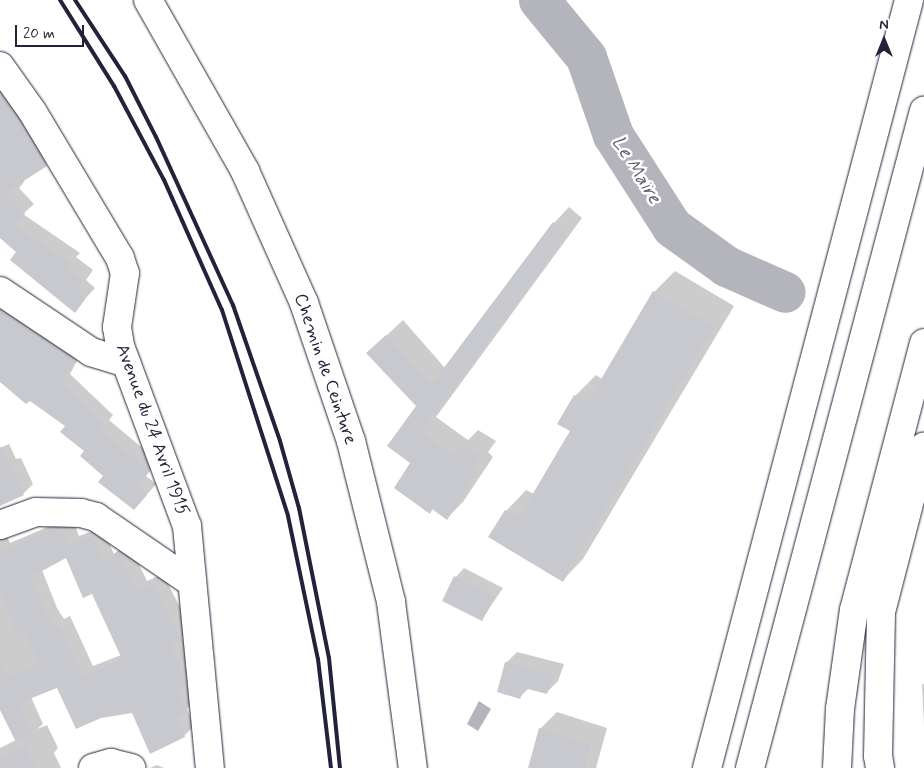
<!DOCTYPE html>
<html>
<head>
<meta charset="utf-8">
<style>
	body { margin:0 }
	#map { position:relative; width:924px; height:768px; overflow:hidden; background:#fff; font-family:Mynerve,sans-serif }
	div>[style] { position:absolute }
	.water>* { inset:0; background:#b4b4bc }
	.shadow>* { inset:0; background:#0003 }
	.river>* { height:41px; margin:-20.5px; padding:0 20.5px; transform-origin:20.5px; border-radius:20.5px; background:#b4b4bc }
	.building>* { inset:0; background:#c8c8cf }
	.roads { filter:drop-shadow(0 0 1px #22223b) drop-shadow(0 0 1px #22223b) }
	.minor>* { height:28px; margin:-14px; padding:0 14px; transform-origin:14px; border-radius:14px; background:#fff }
	.major>* { height:28px; margin:-14px; padding:0 14px; transform-origin:14px; border-radius:14px; background:#fff }
	.highway>* { height:28px; margin:-14px; padding:0 14px; transform-origin:14px; border-radius:14px; background:#fff }
	.rail>* { height:4px; margin:-2px; padding:0 2px; transform-origin:2px; border-radius:2px; background:#22223b }
	span { translate:-50% -50%; white-space:nowrap; text-align:center; line-height:1.15; -webkit-text-stroke:5px #fff; paint-order:stroke }
	.street-label { font-size:18px; color:#22223b }
	.water-label { font-size:19px; color:#5c5c6f; font-style:italic }
	.north { position:absolute; left:859px; top:15px; width:50px; height:50px; -webkit-text-stroke:4px #fff; paint-order:stroke; rotate:0deg; font-size:14px; font-weight:700; line-height:20px; text-align:center; color:#22223b }
	.north::after { content:''; display:block; margin:auto; width:18px; height:22px; background:#22223b; clip-path:polygon(50% 0,100% 100%,50% 72%,0 100%) }
	.scale { position:absolute; left:15px; top:25px; width:69px; height:22px; box-sizing:border-box; border:2px solid #22223b; border-top:0; padding-left:6px; font-size:15px; line-height:18px; white-space:nowrap; color:#22223b; -webkit-text-stroke:4px #fff; paint-order:stroke }
</style>
</head>
<body>
<div id="map">
	<div class="water">
		<div style="clip-path:polygon(479px 701px,491px 709px,478px 731px,467px 724px)"></div>
	</div>
	<div class="shadow">
		<div style="clip-path:polygon(0 71px,56px 155px,23px 180px,24px 182px,19px 188px,34px 204px,23px 214px,80px 253px,76px 257px,93px 270px,86px 280px,95px 288px,74px 311px,0 233px)"></div>
		<div style="clip-path:polygon(569px 207px,582px 218px,436px 417px,468px 440px,478px 430px,496px 441px,488px 452px,493px 457px,463px 502px,447px 518px,433px 509px,430px 512px,412px 462px,417px 405px,368px 353px,403px 320px,445px 368px,554px 223px)"></div>
		<div style="clip-path:polygon(675px 271px,734px 306px,583px 559px,563px 580px,506px 511px,526px 490px,534px 494px,572px 430px,575px 396px,596px 375px,602px 379px,654px 292px)"></div>
		<div style="clip-path:polygon(0 293px,83px 350px,70px 374px,113px 415px,109px 420px,158px 461px,146px 476px,156px 484px,144px 498px,105px 476px,67px 426px,0 380px)"></div>
		<div style="clip-path:polygon(9px 444px,16px 459px,21px 458px,33px 484px,23px 494px,0 504px,0 448px)"></div>
		<div style="clip-path:polygon(evenodd,64px 520px,74px 523px,79px 536px,102px 527px,114px 554px,128px 542px,147px 581px,163px 574px,191px 629px,182px 637px,196px 675px,188px 683px,196px 701px,187px 709px,194px 726px,184px 736px,133px 712px,58px 686px,31px 697px,43px 724px,37px 729px,47px 725px,58px 748px,54px 753px,61px 768px,0 768px,0 748px,16px 740px,0 703px,0 539px,7px 536px,10px 543px,64px 520px,67px 556px,93px 593px,121px 655px,93px 666px,70px 616px,64px 619px,57px 608px,42px 570px,67px 556px)"></div>
		<div style="clip-path:polygon(464px 568px,503px 588px,482px 619px,456px 577px)"></div>
		<div style="clip-path:polygon(517px 652px,564px 664px,558px 681px,547px 692px,529px 688px,519px 698px,506px 663px)"></div>
		<div style="clip-path:polygon(924px 683px,924px 725px,922px 685px)"></div>
		<div style="clip-path:polygon(557px 712px,607px 728px,596px 768px,529px 768px,540px 729px)"></div>
		<div style="clip-path:polygon(157px 765px,164px 768px,150px 768px)"></div>
	</div>
	<div class="river">
		<div style="left:539px;top:0;width:74px;rotate:50.5deg"></div>
		<div style="left:586px;top:57px;width:83px;rotate:70.9deg"></div>
		<div style="left:613px;top:135px;width:109px;rotate:57.3deg"></div>
		<div style="left:672px;top:227px;width:67px;rotate:35.8deg"></div>
		<div style="left:726px;top:266px;width:64px;rotate:23.8deg"></div>
	</div>
	<div class="building">
		<div style="clip-path:polygon(0 93px,47px 166px,5px 193px,25px 214px,14px 225px,71px 263px,68px 268px,84px 281px,77px 290px,86px 298px,75px 313px,10px 260px,16px 252px,0 238px)"></div>
		<div style="clip-path:polygon(553px 222px,567px 234px,421px 433px,454px 456px,462px 445px,481px 457px,473px 468px,478px 473px,447px 520px,432px 509px,430px 514px,394px 488px,410px 463px,387px 446px,416px 406px,366px 353px,386px 335px,431px 385px)"></div>
		<div style="clip-path:polygon(653px 291px,714px 327px,563px 582px,488px 537px,505px 510px,519px 517px,570px 431px,557px 424px,574px 395px,587px 403px)"></div>
		<div style="clip-path:polygon(0 310px,75px 360px,61px 384px,105px 425px,100px 430px,149px 471px,137px 486px,147px 495px,134px 510px,98px 482px,103px 476px,80px 456px,84px 451px,60px 432px,65px 426px,30px 401px,26px 404px,0 382px)"></div>
		<div style="clip-path:polygon(0 446px,24px 495px,0 506px)"></div>
		<div style="clip-path:polygon(evenodd,54px 529px,57px 535px,64px 532px,69px 545px,92px 536px,104px 563px,118px 551px,137px 590px,153px 584px,181px 640px,172px 644px,186px 686px,177px 690px,187px 712px,177px 718px,185px 737px,150px 754px,132px 713px,101px 718px,76px 729px,57px 688px,19px 703px,33px 735px,16px 742px,0 710px,0 658px,8px 677px,39px 663px,23px 630px,17px 633px,0 592px,0 552px,54px 529px,66px 558px,83px 598px,92px 594px,122px 659px,83px 676px,59px 626px,54px 628px,48px 618px,31px 577px,66px 558px)"></div>
		<div style="clip-path:polygon(454px 576px,495px 597px,482px 621px,442px 601px)"></div>
		<div style="clip-path:polygon(505px 662px,554px 675px,547px 694px,524px 688px,520px 699px,497px 692px)"></div>
		<div style="clip-path:polygon(539px 728px,591px 745px,585px 768px,528px 768px)"></div>
		<div style="clip-path:polygon(25px 746px,36px 768px,0 768px,0 758px)"></div>
	</div>
	<div class="roads">
		<div class="minor">
			<div style="left:0;top:66px;width:55px;rotate:54.6deg"></div>
			<div style="left:32px;top:111px;width:171px;rotate:59.1deg"></div>
			<div style="left:120px;top:258px;width:16px;rotate:72deg"></div>
			<div style="left:125px;top:273px;width:55px;rotate:98.4deg"></div>
			<div style="left:117px;top:327px;width:19px;rotate:81deg"></div>
			<div style="left:120px;top:346px;width:192px;rotate:69.6deg"></div>
			<div style="left:187px;top:526px;width:243px;rotate:84.6deg"></div>
			<div style="left:0;top:291px;width:110px;rotate:33.8deg"></div>
			<div style="left:91px;top:352px;width:37px;rotate:17deg"></div>
			<div style="left:0;top:525px;width:38px;rotate:-20deg"></div>
			<div style="left:36px;top:512px;width:45px;rotate:1.3deg"></div>
			<div style="left:81px;top:513px;width:16px;rotate:15deg"></div>
			<div style="left:96px;top:517px;width:115px;rotate:34.4deg"></div>
			<div style="left:93px;top:768px;width:19px;rotate:-16deg"></div>
			<div style="left:111px;top:763px;width:21px;rotate:14deg"></div>
		</div>
		<div class="major">
			<div style="left:148px;top:0;width:197px;rotate:60.4deg"></div>
			<div style="left:245px;top:171px;width:145px;rotate:65.9deg"></div>
			<div style="left:304px;top:303px;width:146px;rotate:71.2deg"></div>
			<div style="left:351px;top:441px;width:166px;rotate:76deg"></div>
			<div style="left:391px;top:602px;width:167px;rotate:82.5deg"></div>
			<div style="left:837px;top:768px;width:59px;rotate:-87.1deg"></div>
			<div style="left:840px;top:709px;width:100px;rotate:-82deg"></div>
			<div style="left:854px;top:610px;width:276px;rotate:-75.3deg"></div>
			<div style="left:880px;top:768px;width:12px;rotate:-99deg"></div>
			<div style="left:878px;top:756px;width:144px;rotate:-88.8deg"></div>
			<div style="left:881px;top:612px;width:171px;rotate:-75.5deg"></div>
		</div>
		<div class="highway">
			<div style="left:707px;top:768px;width:794px;rotate:-75.26deg"></div>
			<div style="left:750px;top:768px;width:680px;rotate:-75.17deg"></div>
		</div>
	</div>
	<div class="rail">
		<div style="left:60px;top:0;width:102px;rotate:57.9deg"></div>
		<div style="left:114px;top:86px;width:106px;rotate:62deg"></div>
		<div style="left:164px;top:180px;width:142px;rotate:66deg"></div>
		<div style="left:222px;top:310px;width:216px;rotate:72.2deg"></div>
		<div style="left:288px;top:516px;width:146px;rotate:78.2deg"></div>
		<div style="left:318px;top:659px;width:110px;rotate:83.2deg"></div>
		<div style="left:75px;top:0;width:91px;rotate:56.7deg"></div>
		<div style="left:125px;top:76px;width:68px;rotate:63.1deg"></div>
		<div style="left:156px;top:137px;width:185px;rotate:65.4deg"></div>
		<div style="left:233px;top:305px;width:144px;rotate:70.9deg"></div>
		<div style="left:280px;top:441px;width:70px;rotate:74.2deg"></div>
		<div style="left:299px;top:508px;width:153px;rotate:78.7deg"></div>
		<div style="left:329px;top:658px;width:111px;rotate:84.3deg"></div>
	</div>
	<div class="street-label">
		<span style="left:325px;top:369px;rotate:71deg">Chemin de Ceinture</span>
		<span style="left:152px;top:430px;rotate:70deg">Avenue du 24 Avril 1915</span>
	</div>
	<div class="water-label">
		<span style="left:636px;top:170px;rotate:58deg">Le Maïre</span>
	</div>
	<div class="north">N</div>
	<div class="scale">20 m</div>
</div>
</body>
</html>
